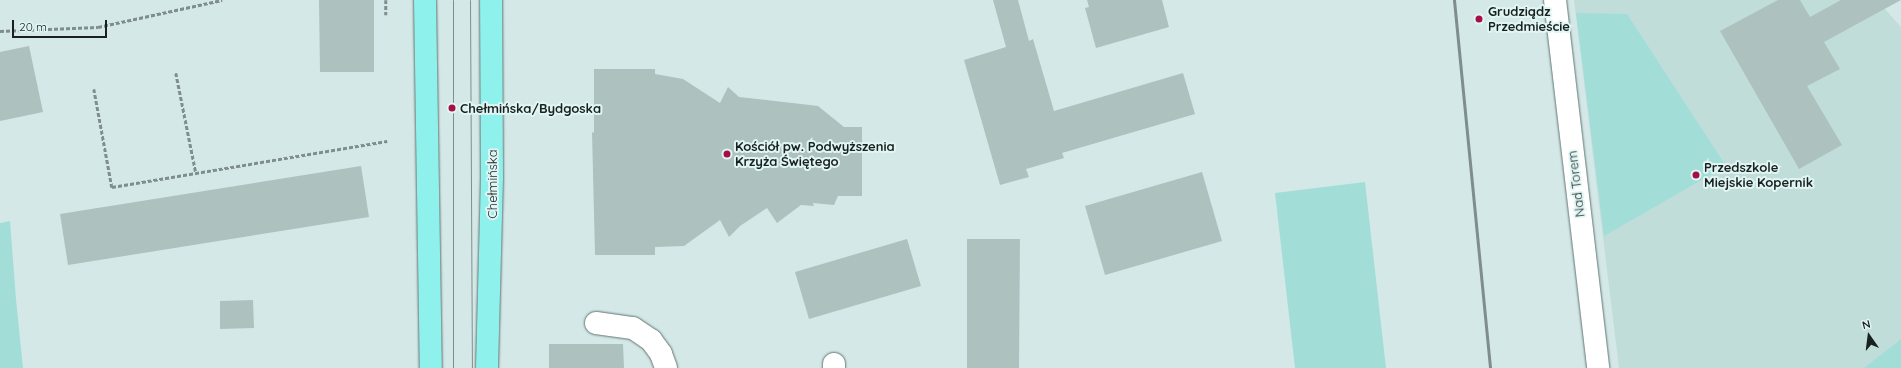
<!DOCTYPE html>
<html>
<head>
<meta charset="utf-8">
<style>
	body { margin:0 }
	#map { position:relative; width:1901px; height:368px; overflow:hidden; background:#d4e9e7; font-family:Quicksand,sans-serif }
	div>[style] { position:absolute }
	.built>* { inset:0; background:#c0ddda }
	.green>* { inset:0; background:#a3ddd8 }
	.building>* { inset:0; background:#adc1bf }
	.path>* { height:2.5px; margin-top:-1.25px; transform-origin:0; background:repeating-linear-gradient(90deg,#7f8e8d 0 4px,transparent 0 6px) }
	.roads { filter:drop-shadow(0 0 1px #627473) drop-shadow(0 0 1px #627473) }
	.minor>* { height:22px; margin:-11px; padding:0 11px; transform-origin:11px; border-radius:11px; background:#fff }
	.major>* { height:22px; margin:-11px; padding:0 11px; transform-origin:11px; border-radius:11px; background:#8ef1ec }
	.tram>* { height:1px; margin:-0.5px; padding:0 0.5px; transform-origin:0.5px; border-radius:0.5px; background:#7f8e8c }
	.rail>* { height:3px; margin:-1.5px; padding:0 1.5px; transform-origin:1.5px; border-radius:1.5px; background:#7f8e8c }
	.dots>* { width:11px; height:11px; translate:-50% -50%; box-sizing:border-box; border:2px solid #e1f6f4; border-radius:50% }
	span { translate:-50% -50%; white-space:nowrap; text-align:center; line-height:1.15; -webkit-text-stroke:4px #e1f6f4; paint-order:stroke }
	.poi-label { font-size:13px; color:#192120; font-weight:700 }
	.left { translate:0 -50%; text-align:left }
	.street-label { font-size:13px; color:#192120 }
	.north { position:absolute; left:1849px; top:316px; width:40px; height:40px; -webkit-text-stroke:3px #e1f6f4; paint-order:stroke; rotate:346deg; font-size:11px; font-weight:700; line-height:16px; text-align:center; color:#192120 }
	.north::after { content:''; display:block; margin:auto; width:14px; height:18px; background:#192120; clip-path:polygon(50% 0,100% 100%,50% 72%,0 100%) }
	.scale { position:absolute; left:12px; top:20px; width:95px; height:18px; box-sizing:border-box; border:2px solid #192120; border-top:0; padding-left:5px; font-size:12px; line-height:14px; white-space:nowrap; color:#192120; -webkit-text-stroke:3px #e1f6f4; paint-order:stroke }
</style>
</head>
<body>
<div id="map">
	<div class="built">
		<div style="clip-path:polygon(1574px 0,1877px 0,1901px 27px,1901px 368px,1619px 368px)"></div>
	</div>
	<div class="green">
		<div style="clip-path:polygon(1576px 13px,1627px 14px,1726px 166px,1604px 236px)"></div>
		<div style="clip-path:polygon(1365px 182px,1386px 368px,1295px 368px,1275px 193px)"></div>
		<div style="clip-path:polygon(10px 221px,16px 299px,23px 368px,0 368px,0 223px)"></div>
		<div style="clip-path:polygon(1901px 339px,1901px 368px,1864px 368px)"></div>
	</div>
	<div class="building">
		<div style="clip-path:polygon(319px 0,374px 0,374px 72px,320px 72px)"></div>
		<div style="clip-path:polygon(993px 0,1018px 0,1029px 41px,1033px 39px,1054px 111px,1183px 73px,1195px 114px,1062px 153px,1064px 158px,1026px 169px,1029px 177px,1000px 185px,964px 60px,1006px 47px)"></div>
		<div style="clip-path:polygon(1087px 0,1162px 0,1169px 27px,1096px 48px,1085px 8px,1089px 7px)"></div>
		<div style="clip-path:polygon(1778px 0,1800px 0,1810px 17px,1841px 0,1901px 0,1824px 42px,1840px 69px,1807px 86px,1842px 145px,1799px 169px,1720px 31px)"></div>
		<div style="clip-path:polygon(29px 46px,43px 112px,0 121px,0 52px)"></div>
		<div style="clip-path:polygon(594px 69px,655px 69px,655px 74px,683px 79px,720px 103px,728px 87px,739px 97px,818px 106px,844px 127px,862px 127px,862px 196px,838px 196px,834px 205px,813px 203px,814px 206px,801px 205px,777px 223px,767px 208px,740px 226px,729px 237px,720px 220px,684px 246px,655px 247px,655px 255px,595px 255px,592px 132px,594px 133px)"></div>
		<div style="clip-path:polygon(361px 166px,369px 217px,68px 265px,60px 214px)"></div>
		<div style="clip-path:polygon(1202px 172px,1222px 241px,1105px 275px,1085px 206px)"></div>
		<div style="clip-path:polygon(907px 239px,921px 286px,809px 319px,795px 272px)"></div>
		<div style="clip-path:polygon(967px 239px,1020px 239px,1019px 368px,967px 368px)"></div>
		<div style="clip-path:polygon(253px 300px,254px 328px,220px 329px,220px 301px)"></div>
		<div style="clip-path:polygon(549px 344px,623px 344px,624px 368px,549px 368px)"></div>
	</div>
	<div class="path">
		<div style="left:386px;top:0;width:15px;rotate:90deg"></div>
		<div style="left:0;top:31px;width:98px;rotate:-2.3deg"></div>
		<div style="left:98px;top:27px;width:127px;rotate:-12.3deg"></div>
		<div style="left:176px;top:73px;width:102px;rotate:78.7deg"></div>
		<div style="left:94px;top:89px;width:100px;rotate:79.6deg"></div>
		<div style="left:112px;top:187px;width:279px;rotate:-9.5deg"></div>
	</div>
	<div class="roads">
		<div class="minor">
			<div style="left:1555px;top:0;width:371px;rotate:83.3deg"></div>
			<div style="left:596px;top:323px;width:37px;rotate:8deg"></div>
			<div style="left:633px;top:328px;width:22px;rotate:34deg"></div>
			<div style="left:651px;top:340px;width:17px;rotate:54deg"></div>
			<div style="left:661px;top:354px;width:15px;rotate:70deg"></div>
			<div style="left:834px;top:368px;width:4px;rotate:-90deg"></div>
		</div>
		<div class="major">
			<div style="left:425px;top:0;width:368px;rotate:89.1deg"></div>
			<div style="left:487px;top:368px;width:190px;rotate:-88.5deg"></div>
			<div style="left:492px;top:178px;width:178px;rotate:-90.3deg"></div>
		</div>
	</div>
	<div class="tram">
		<div style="left:453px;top:0;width:368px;rotate:90deg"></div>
		<div style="left:470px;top:0;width:368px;rotate:89.7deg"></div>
	</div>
	<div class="rail">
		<div style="left:1454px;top:0;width:370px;rotate:84.4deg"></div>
	</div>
	<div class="dots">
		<div style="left:1479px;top:19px;background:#a60f44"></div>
		<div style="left:452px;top:108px;background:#a60f44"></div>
		<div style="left:727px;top:154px;background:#a60f44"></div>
		<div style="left:1696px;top:175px;background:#a60f44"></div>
	</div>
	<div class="poi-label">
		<span class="left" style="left:1488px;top:19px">Grudziądz<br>Przedmieście</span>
		<span class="left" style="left:460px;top:108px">Chełmińska/Bydgoska</span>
		<span class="left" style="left:735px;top:154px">Kościół pw. Podwyższenia<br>Krzyża Świętego</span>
		<span class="left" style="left:1704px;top:175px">Przedszkole<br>Miejskie Kopernik</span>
	</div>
	<div class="street-label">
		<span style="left:492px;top:184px;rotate:-90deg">Chełmińska</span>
		<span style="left:1576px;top:184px;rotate:-97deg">Nad Torem</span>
	</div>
	<div class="north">N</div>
	<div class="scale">20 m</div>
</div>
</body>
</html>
